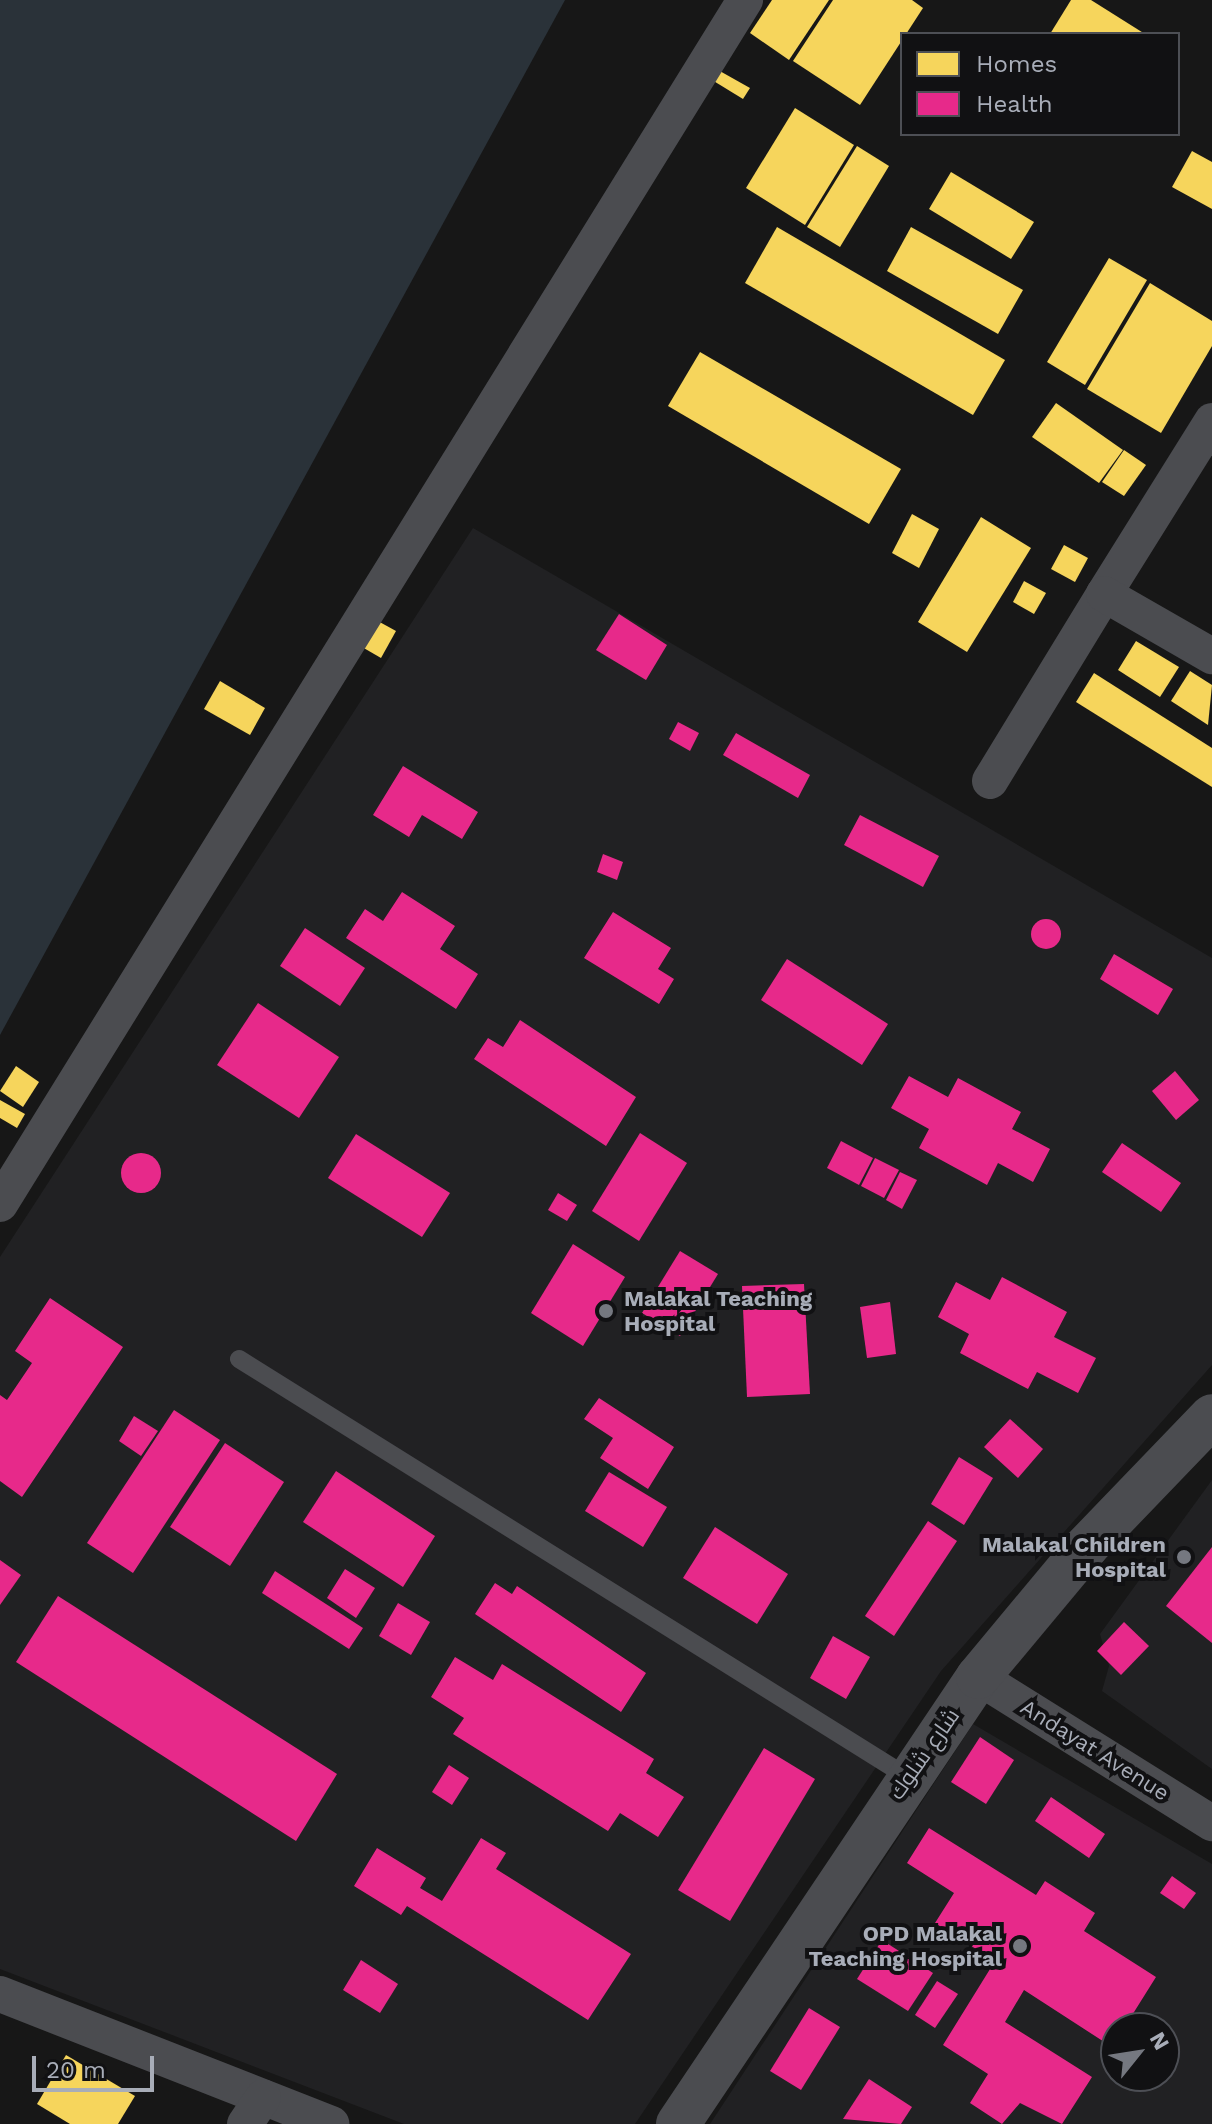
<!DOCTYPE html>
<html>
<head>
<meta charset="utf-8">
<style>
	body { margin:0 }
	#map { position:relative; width:1212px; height:2124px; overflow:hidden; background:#171717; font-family:"Work Sans",Cairo,sans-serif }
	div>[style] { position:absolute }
	.built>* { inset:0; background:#212123 }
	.water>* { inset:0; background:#2a3239 }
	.homes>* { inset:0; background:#f6d55c }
	.health>* { inset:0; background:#e7298a }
	.round { border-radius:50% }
	.service>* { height:18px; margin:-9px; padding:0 9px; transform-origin:9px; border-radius:9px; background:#4b4c50 }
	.minor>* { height:36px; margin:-18px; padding:0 18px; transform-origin:18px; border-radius:18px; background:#4b4c50 }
	.tertiary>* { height:44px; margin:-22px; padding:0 22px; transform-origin:22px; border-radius:22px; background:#4b4c50 }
	.dots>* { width:22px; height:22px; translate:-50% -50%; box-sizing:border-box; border:4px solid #111113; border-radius:50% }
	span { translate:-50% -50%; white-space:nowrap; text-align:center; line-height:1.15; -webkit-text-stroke:8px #111113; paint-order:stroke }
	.poi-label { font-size:22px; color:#a8adb8; font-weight:700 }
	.left { translate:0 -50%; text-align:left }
	.right { translate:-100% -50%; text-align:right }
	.street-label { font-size:22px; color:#a8adb8 }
	.legend { position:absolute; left:900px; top:32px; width:280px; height:104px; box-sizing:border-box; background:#111113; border:2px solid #4d4f55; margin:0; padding:10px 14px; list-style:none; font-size:24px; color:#a8adb8 }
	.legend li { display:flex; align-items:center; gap:16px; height:40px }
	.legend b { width:40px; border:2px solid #4d4f55 }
	.north { position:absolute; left:1100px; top:2012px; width:80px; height:80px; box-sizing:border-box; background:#111113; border:2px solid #4d4f55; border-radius:50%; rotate:60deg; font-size:22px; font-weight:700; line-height:32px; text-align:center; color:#a8adb8 }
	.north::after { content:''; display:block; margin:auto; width:28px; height:36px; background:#757880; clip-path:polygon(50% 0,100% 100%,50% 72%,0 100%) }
	.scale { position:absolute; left:32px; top:2056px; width:122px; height:36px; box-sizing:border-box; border:4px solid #a8adb8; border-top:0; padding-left:10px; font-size:24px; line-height:28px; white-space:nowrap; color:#a8adb8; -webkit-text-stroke:6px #111113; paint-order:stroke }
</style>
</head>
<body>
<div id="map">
	<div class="built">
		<div style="clip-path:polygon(473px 528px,1212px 958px,1212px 1365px,941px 1671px,635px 2124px,404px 2124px,0 1969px,0 1257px)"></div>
		<div style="clip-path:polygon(1212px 1480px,1212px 1769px,1102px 1691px,1109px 1666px,1100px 1634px)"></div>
		<div style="clip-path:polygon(evenodd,973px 1724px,1212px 1864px,1212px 2124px,710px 2124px,973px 1724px,1116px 2028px,1164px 2028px,1164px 2076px,1116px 2076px,1116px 2028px)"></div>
	</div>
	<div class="water">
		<div style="clip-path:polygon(0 0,565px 0,0 1035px)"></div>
	</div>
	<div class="homes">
		<div style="clip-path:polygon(772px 0,829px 0,789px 60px,750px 33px)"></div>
		<div style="clip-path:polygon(833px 0,912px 0,923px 8px,860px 105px,793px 61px)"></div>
		<div style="clip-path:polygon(1071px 0,1091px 0,1145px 34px,1050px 34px)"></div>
		<div style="clip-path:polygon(718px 70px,750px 88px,743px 99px,712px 80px)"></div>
		<div style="clip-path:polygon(795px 108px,854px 145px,805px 225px,746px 188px)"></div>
		<div style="clip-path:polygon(857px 146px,889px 166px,840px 247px,807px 227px)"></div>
		<div style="clip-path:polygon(1192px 151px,1212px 162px,1212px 209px,1172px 187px)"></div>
		<div style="clip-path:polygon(951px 172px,1034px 222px,1011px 259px,929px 209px)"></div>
		<div style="clip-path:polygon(777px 227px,1005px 360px,973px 415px,745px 283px)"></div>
		<div style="clip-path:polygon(911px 227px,1023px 290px,998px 334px,887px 271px)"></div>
		<div style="clip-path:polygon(1109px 258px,1147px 280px,1085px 385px,1047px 362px)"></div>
		<div style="clip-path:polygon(1150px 283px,1212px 321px,1212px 346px,1161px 433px,1087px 389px)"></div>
		<div style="clip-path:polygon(700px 352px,901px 469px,869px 524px,668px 406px)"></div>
		<div style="clip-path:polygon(1056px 403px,1123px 450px,1099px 483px,1032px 437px)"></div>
		<div style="clip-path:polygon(1124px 450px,1146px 465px,1124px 496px,1102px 482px)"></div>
		<div style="clip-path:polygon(912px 514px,939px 529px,919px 568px,892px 553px)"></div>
		<div style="clip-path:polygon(981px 517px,1031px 548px,967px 652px,918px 622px)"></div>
		<div style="clip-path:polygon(1064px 545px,1088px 558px,1075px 582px,1051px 569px)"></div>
		<div style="clip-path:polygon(1024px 581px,1046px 593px,1034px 614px,1013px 602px)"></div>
		<div style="clip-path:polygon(376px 620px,396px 631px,381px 658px,362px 647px)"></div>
		<div style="clip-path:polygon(1136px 641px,1179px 667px,1160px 697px,1118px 670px)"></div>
		<div style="clip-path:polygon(1190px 671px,1212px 685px,1208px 725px,1171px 701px)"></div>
		<div style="clip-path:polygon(1094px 673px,1212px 748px,1212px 787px,1076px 702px)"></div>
		<div style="clip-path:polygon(220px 681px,265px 708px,250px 735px,204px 709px)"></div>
		<div style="clip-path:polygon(16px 1066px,39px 1082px,23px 1107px,0 1091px)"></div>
		<div style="clip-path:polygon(0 1100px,25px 1114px,17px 1128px,0 1118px)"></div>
		<div style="clip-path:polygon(66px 2055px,135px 2096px,118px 2124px,70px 2124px,37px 2104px)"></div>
	</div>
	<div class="health">
		<div style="clip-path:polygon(619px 614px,667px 645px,646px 680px,596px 650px)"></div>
		<div style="clip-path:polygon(678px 722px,699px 733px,690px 751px,669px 739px)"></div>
		<div style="clip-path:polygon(736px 733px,810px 775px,798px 798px,723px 755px)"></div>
		<div style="clip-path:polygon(403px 766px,478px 812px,462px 839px,422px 815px,409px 837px,373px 815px)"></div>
		<div style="clip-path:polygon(860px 815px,939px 856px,923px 887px,844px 845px)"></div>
		<div style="clip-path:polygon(603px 854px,623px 862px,617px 880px,597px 872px)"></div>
		<div style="clip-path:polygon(402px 892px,455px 926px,440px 949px,478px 974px,456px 1009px,346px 938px,365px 909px,383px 921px)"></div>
		<div style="clip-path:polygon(613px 912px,671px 948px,658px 969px,674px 979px,659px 1004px,584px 958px)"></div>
		<div class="round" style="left:1031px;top:919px;width:30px;height:30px"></div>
		<div style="clip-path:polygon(305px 928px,365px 968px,340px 1006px,280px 966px)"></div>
		<div style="clip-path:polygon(1114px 954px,1173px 989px,1158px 1015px,1100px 979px)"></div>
		<div style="clip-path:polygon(787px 959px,888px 1024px,862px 1065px,761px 1000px)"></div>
		<div style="clip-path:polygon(258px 1003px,339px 1057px,299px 1118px,217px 1065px)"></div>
		<div style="clip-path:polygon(520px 1020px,636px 1097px,606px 1146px,474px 1059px,488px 1038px,503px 1047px)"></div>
		<div style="clip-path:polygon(1175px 1071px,1199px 1100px,1176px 1120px,1152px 1091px)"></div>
		<div style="clip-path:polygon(909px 1076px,948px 1097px,958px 1078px,1021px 1112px,1012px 1129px,1050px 1149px,1033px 1182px,998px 1163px,987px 1185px,919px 1148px,929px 1129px,891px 1108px)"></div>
		<div style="clip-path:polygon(640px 1133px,687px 1163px,639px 1241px,592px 1211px)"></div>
		<div style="clip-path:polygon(356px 1134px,450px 1193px,422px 1237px,328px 1178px)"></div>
		<div style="clip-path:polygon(841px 1141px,873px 1158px,859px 1185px,827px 1168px)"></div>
		<div style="clip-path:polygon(1122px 1143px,1181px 1183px,1161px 1212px,1102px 1172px)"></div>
		<div class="round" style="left:121px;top:1153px;width:40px;height:40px"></div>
		<div style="clip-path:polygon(875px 1158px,899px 1170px,884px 1198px,861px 1186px)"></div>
		<div style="clip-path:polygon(900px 1172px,917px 1180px,902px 1209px,886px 1200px)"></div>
		<div style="clip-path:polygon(558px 1193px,577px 1205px,567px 1221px,548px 1210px)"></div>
		<div style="clip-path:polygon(573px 1244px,625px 1277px,583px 1346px,531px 1313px)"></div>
		<div style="clip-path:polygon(680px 1251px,718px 1274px,680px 1336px,642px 1313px)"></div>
		<div style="clip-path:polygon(1002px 1277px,1067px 1312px,1054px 1337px,1096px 1358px,1078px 1393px,1037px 1372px,1028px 1389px,960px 1353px,969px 1334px,938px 1317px,956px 1282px,990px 1300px)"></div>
		<div style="clip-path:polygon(804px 1284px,810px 1394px,747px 1397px,742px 1286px)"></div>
		<div style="clip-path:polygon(50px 1298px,123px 1347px,22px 1497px,0 1481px,0 1395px,7px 1400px,32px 1363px,15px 1351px)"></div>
		<div style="clip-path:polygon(890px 1302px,896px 1354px,867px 1358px,860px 1307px)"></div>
		<div style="clip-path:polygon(599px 1398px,674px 1447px,648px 1489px,600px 1458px,613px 1438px,584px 1419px)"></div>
		<div style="clip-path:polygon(174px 1410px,220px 1440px,133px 1573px,87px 1543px)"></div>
		<div style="clip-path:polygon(134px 1416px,158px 1431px,141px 1456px,119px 1441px)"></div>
		<div style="clip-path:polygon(1010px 1419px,1043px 1449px,1018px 1478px,984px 1447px)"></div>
		<div style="clip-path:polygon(225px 1443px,284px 1482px,230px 1566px,170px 1527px)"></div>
		<div style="clip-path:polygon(959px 1457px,993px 1478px,964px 1525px,931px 1504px)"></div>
		<div style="clip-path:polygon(336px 1471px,435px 1536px,403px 1587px,303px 1522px)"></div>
		<div style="clip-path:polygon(609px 1472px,667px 1507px,643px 1547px,585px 1511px)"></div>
		<div style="clip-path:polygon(928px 1521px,957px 1541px,894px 1636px,865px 1616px)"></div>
		<div style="clip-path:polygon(715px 1527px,788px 1574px,757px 1624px,683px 1578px)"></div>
		<div style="clip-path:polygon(1212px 1547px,1212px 1643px,1166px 1606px)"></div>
		<div style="clip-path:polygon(0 1560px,21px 1575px,0 1605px)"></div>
		<div style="clip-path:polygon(345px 1569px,375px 1588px,356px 1618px,327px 1598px)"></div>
		<div style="clip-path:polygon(275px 1571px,363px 1628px,349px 1649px,262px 1593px)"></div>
		<div style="clip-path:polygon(495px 1583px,512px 1594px,517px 1586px,646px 1673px,621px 1712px,475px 1614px)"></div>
		<div style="clip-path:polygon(58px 1596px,337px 1774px,296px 1841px,16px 1662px)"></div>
		<div style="clip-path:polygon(398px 1603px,430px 1622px,411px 1655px,379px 1636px)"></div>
		<div style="clip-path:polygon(1124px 1622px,1149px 1646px,1121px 1675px,1097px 1651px)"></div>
		<div style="clip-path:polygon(833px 1636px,870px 1657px,846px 1699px,810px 1678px)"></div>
		<div style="clip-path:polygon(455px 1657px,493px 1680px,502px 1664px,654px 1759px,646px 1773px,684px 1797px,658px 1837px,620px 1813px,608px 1831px,453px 1734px,464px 1718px,431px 1697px)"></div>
		<div style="clip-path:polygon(980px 1737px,1014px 1760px,986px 1804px,951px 1782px)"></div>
		<div style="clip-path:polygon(764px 1748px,815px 1779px,730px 1921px,678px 1890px)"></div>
		<div style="clip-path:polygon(449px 1765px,469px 1778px,452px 1805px,432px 1792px)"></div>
		<div style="clip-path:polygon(1051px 1797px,1105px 1834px,1089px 1858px,1035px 1821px)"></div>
		<div style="clip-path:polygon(929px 1828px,1036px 1895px,1045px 1881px,1095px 1913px,1084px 1931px,1156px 1977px,1124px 2028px,1116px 2028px,1112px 2047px,1024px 1990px,1005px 2022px,1092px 2077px,1062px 2124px,1020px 2103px,1002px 2124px,970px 2103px,988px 2074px,943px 2045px,995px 1961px,935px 1923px,954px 1893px,907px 1863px)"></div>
		<div style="clip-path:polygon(481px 1838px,506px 1853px,496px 1869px,631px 1954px,588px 2020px,407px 1906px,401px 1915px,354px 1886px,377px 1848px,426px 1878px,420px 1888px,442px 1901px)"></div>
		<div style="clip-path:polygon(1172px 1876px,1196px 1893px,1184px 1909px,1160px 1893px)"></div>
		<div style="clip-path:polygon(882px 1940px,933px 1973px,908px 2011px,857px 1979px)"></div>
		<div style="clip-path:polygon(361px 1960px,398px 1984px,380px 2013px,343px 1990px)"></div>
		<div style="clip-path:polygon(937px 1981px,958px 1994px,935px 2028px,915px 2015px)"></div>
		<div style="clip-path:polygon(809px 2008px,840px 2027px,801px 2090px,770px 2071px)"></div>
		<div style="clip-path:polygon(869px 2079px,912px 2107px,901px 2124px,843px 2119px)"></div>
	</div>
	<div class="service">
		<div style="left:239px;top:1359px;width:787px;rotate:32.01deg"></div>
	</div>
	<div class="minor">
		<div style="left:1104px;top:594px;width:204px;rotate:-58deg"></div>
		<div style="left:990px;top:781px;width:219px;rotate:-58.6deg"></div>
		<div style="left:1104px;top:594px;width:125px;rotate:29.9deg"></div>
		<div style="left:0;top:1204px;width:1416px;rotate:-58.25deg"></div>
		<div style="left:978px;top:1677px;width:276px;rotate:32deg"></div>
		<div style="left:0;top:1994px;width:356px;rotate:21.4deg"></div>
		<div style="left:245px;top:2124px;width:32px;rotate:-56deg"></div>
	</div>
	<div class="tertiary">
		<div style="left:678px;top:2124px;width:538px;rotate:-56.13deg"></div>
		<div style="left:978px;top:1677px;width:170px;rotate:-50.2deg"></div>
		<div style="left:1087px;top:1546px;width:180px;rotate:-46.1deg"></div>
	</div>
	<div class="dots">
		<div style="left:606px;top:1311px;background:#757880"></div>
		<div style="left:1184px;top:1557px;background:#757880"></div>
		<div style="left:1020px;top:1946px;background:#757880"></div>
	</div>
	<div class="poi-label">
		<span class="left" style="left:624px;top:1311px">Malakal Teaching<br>Hospital</span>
		<span class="right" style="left:1166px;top:1557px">Malakal Children<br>Hospital</span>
		<span class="right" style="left:1002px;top:1946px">OPD Malakal<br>Teaching Hospital</span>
	</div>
	<div class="street-label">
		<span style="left:1095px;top:1750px;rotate:32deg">Andayat Avenue</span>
		<span style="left:924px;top:1754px;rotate:-55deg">شارع شلوك</span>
	</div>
	<ul class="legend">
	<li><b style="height:22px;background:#f6d55c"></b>Homes</li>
	<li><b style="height:22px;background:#e7298a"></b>Health</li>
	</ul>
	<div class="north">N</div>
	<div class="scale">20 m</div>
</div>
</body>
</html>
